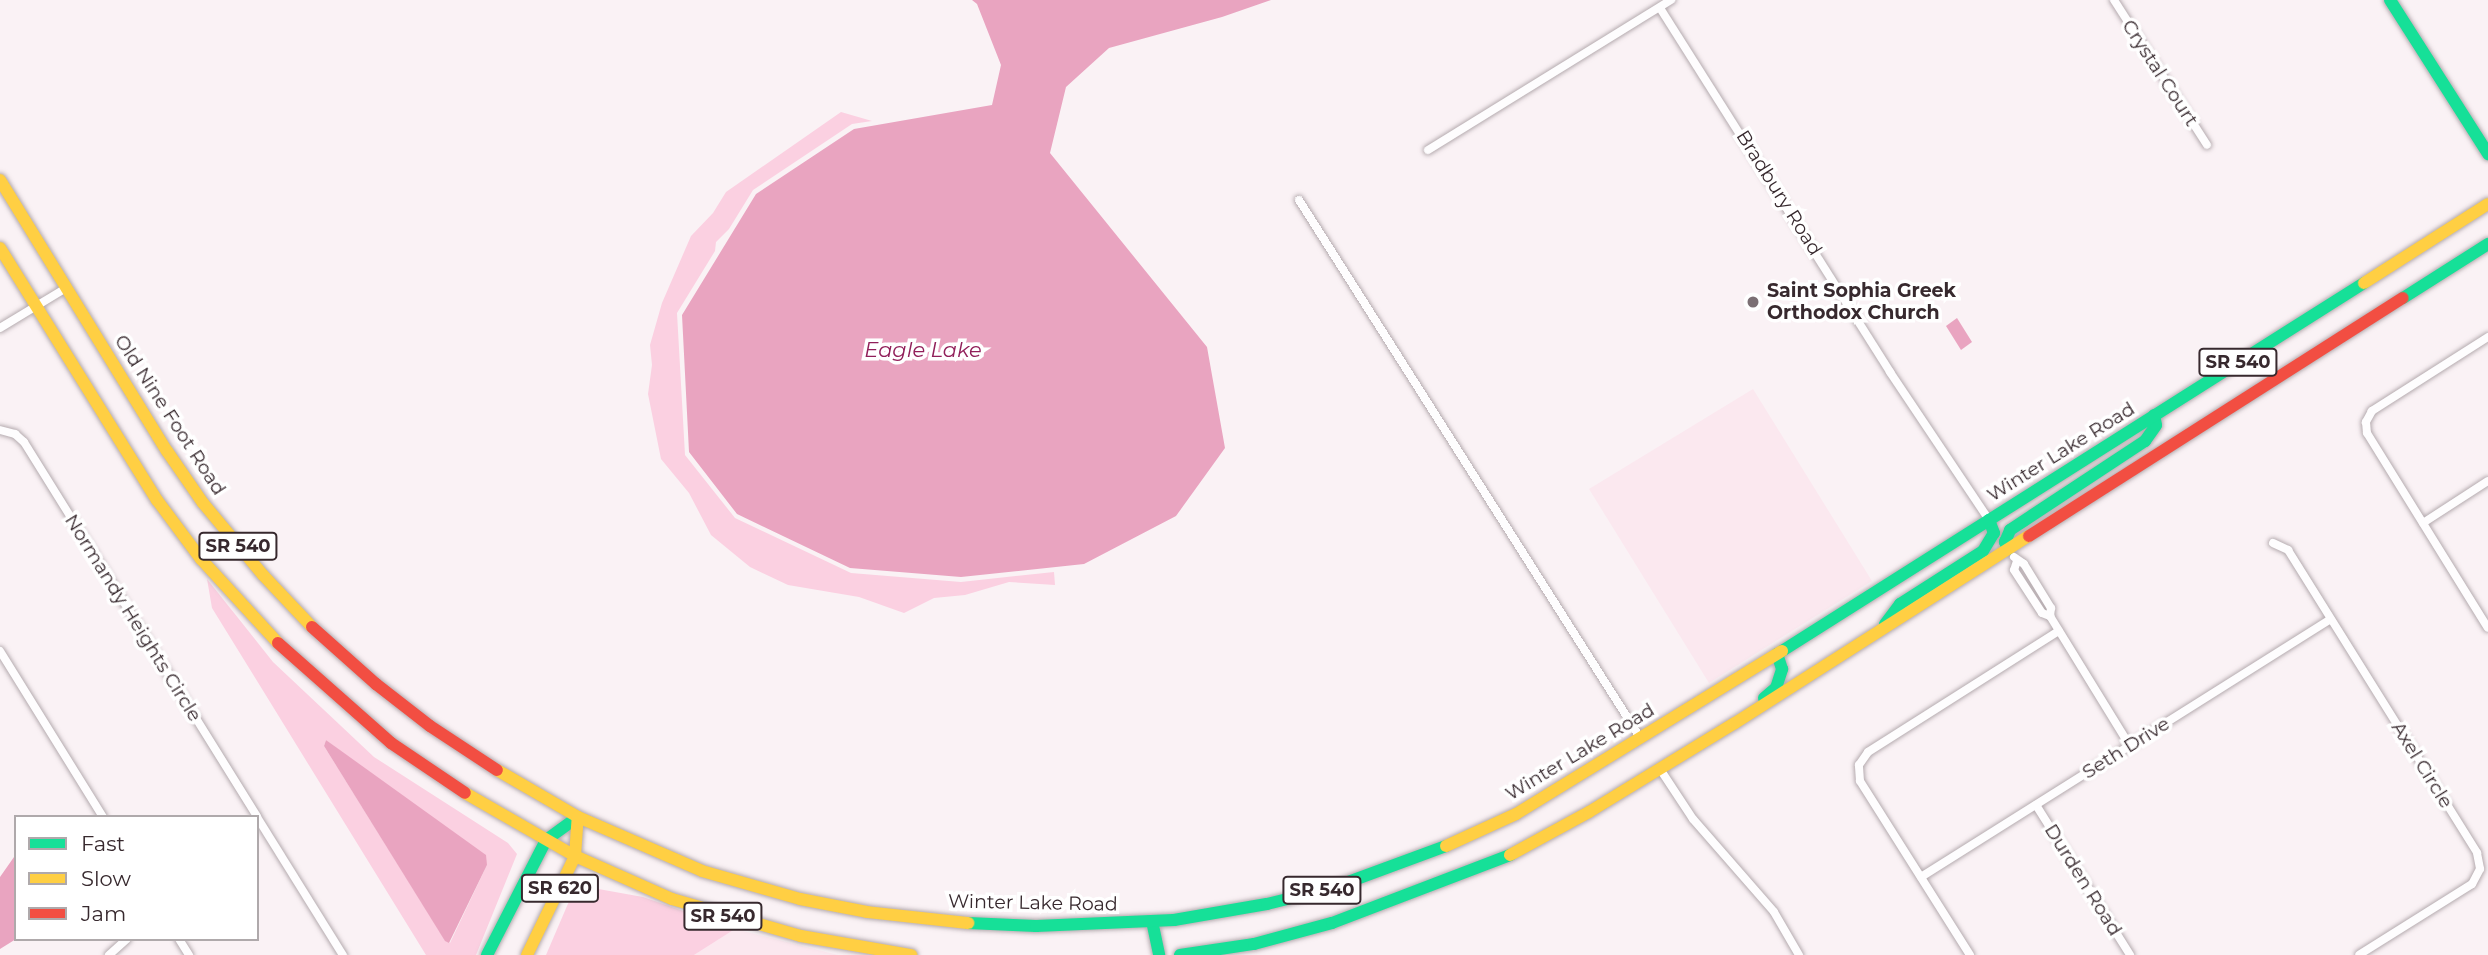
<!DOCTYPE html>
<html>
<head>
<meta charset="utf-8">
<style>
	body { margin:0 }
	#map { position:relative; width:2488px; height:955px; overflow:hidden; background:#faf2f5; font-family:Montserrat,sans-serif }
	div>[style] { position:absolute }
	.built>* { inset:0; background:#fbe8ef }
	.green>* { inset:0; background:#fbd0e1 }
	.water>* { inset:0; background:#e9a4c0 }
	.roads { filter:drop-shadow(0 0 2px #b5abaf) drop-shadow(0 0 2px #b5abaf) }
	.street>* { height:8px; margin:-4px; padding:0 4px; transform-origin:4px; border-radius:4px; background:#fefdfe }
	.fast>* { height:12px; margin:-6px; padding:0 6px; transform-origin:6px; border-radius:6px; background:#16e098 }
	.slow>* { height:12px; margin:-6px; padding:0 6px; transform-origin:6px; border-radius:6px; background:#ffcf43 }
	.jam>* { height:12px; margin:-6px; padding:0 6px; transform-origin:6px; border-radius:6px; background:#f24e42 }
	.dots>* { width:19px; height:19px; translate:-50% -50%; box-sizing:border-box; border:4px solid #fff; border-radius:50% }
	span { translate:-50% -50%; white-space:nowrap; text-align:center; line-height:1.15; -webkit-text-stroke:7px #fff; paint-order:stroke }
	.shield-label span { padding:2px 5px; background:#fff; border:2px solid; border-radius:5px; -webkit-text-stroke-width:0 }
	.shield-label { font-size:18px; color:#37292e; font-weight:700 }
	.street-label { font-size:19px; color:#37292e }
	.poi-label { font-size:19px; color:#37292e; font-weight:700 }
	.left { translate:0 -50%; text-align:left }
	.water-label { font-size:21px; color:#911f5a; font-style:italic }
	.legend { position:absolute; left:14px; top:815px; width:245px; height:126px; box-sizing:border-box; background:#fff; border:2px solid #afa9ab; margin:0; padding:9px 12px; list-style:none; font-size:21px; color:#37292e }
	.legend li { display:flex; align-items:center; gap:14px; height:35px }
	.legend b { width:35px; border:2px solid #afa9ab }
</style>
</head>
<body>
<div id="map">
	<div class="built">
		<div style="clip-path:polygon(1753px 389px,1872px 581px,1709px 683px,1589px 489px)"></div>
		<div style="clip-path:polygon(735px 929px,838px 955px,694px 955px)"></div>
	</div>
	<div class="green">
		<div style="clip-path:polygon(841px 112px,872px 121px,852px 124px,753px 190px,729px 229px,716px 242px,715px 251px,677px 313px,685px 455px,735px 518px,851px 573px,961px 582px,1054px 572px,1055px 585px,1009px 582px,965px 595px,934px 598px,904px 613px,859px 597px,788px 585px,750px 567px,711px 535px,689px 493px,661px 459px,648px 394px,652px 365px,650px 345px,662px 303px,691px 236px,713px 213px,726px 192px)"></div>
		<div style="clip-path:polygon(evenodd,207px 579px,273px 662px,374px 757px,508px 843px,517px 854px,476px 955px,426px 955px,212px 608px,207px 579px,326px 740px,487px 865px,450px 943px,445px 940px,324px 746px,326px 740px)"></div>
		<div style="clip-path:polygon(576px 885px,643px 897px,735px 929px,694px 955px,546px 955px)"></div>
	</div>
	<div class="water">
		<div style="clip-path:polygon(972px 0,1271px 0,1222px 17px,1109px 48px,1066px 87px,1050px 153px,1207px 347px,1225px 448px,1176px 516px,1084px 564px,961px 577px,850px 568px,737px 514px,689px 452px,682px 315px,756px 194px,854px 129px,992px 105px,1001px 65px,977px 4px)"></div>
		<div style="clip-path:polygon(1957px 318px,1972px 342px,1961px 350px,1946px 326px)"></div>
		<div style="clip-path:polygon(326px 740px,486px 855px,487px 865px,449px 943px,445px 941px,324px 746px)"></div>
		<div style="clip-path:polygon(16px 834px,16px 939px,0 949px,0 877px,14px 857px)"></div>
	</div>
	<div class="roads">
		<div class="street">
			<div style="left:2114px;top:0;width:172px;rotate:57.3deg"></div>
			<div style="left:1660px;top:8px;width:431px;rotate:57.7deg"></div>
			<div style="left:1890px;top:372px;width:178px;rotate:56.2deg"></div>
			<div style="left:1428px;top:150px;width:286px;rotate:-31.7deg"></div>
			<div style="left:1299px;top:200px;width:638px;rotate:57.6deg"></div>
			<div style="left:0;top:328px;width:77px;rotate:-31.2deg"></div>
			<div style="left:2488px;top:337px;width:138px;rotate:147.5deg"></div>
			<div style="left:2372px;top:411px;width:13px;rotate:119deg"></div>
			<div style="left:2366px;top:422px;width:11px;rotate:85deg"></div>
			<div style="left:2367px;top:433px;width:229px;rotate:58.2deg"></div>
			<div style="left:0;top:430px;width:16px;rotate:15deg"></div>
			<div style="left:15px;top:434px;width:12px;rotate:42deg"></div>
			<div style="left:24px;top:442px;width:441px;rotate:58.1deg"></div>
			<div style="left:2423px;top:523px;width:77px;rotate:-32.9deg"></div>
			<div style="left:2273px;top:543px;width:17px;rotate:25deg"></div>
			<div style="left:2288px;top:550px;width:357px;rotate:58deg"></div>
			<div style="left:2477px;top:853px;width:16px;rotate:79deg"></div>
			<div style="left:2480px;top:869px;width:17px;rotate:118deg"></div>
			<div style="left:2472px;top:884px;width:133px;rotate:147.9deg"></div>
			<div style="left:2014px;top:557px;width:12px;rotate:35deg"></div>
			<div style="left:2024px;top:564px;width:52px;rotate:58.5deg"></div>
			<div style="left:2051px;top:608px;width:8px;rotate:97deg"></div>
			<div style="left:2017px;top:561px;width:9px;rotate:108deg"></div>
			<div style="left:2014px;top:570px;width:51px;rotate:56.9deg"></div>
			<div style="left:2042px;top:613px;width:9px;rotate:21deg"></div>
			<div style="left:2050px;top:616px;width:153px;rotate:58.4deg"></div>
			<div style="left:0;top:651px;width:195px;rotate:58.2deg"></div>
			<div style="left:1660px;top:769px;width:60px;rotate:56.6deg"></div>
			<div style="left:1693px;top:819px;width:123px;rotate:48.9deg"></div>
			<div style="left:1774px;top:912px;width:50px;rotate:59.8deg"></div>
			<div style="left:2036px;top:805px;width:177px;rotate:57.9deg"></div>
			<div style="left:257px;top:817px;width:163px;rotate:58.1deg"></div>
			<div style="left:1921px;top:877px;width:484px;rotate:-32.2deg"></div>
			<div style="left:179px;top:939px;width:19px;rotate:58deg"></div>
			<div style="left:109px;top:955px;width:24px;rotate:-42deg"></div>
			<div style="left:1970px;top:955px;width:206px;rotate:-122.3deg"></div>
			<div style="left:1860px;top:781px;width:16px;rotate:-94deg"></div>
			<div style="left:1859px;top:765px;width:16px;rotate:-55deg"></div>
			<div style="left:1868px;top:752px;width:226px;rotate:-32.4deg"></div>
		</div>
		<div class="fast">
			<div style="left:2390px;top:0;width:183px;rotate:57.5deg"></div>
			<div style="left:2403px;top:298px;width:101px;rotate:-32.4deg"></div>
			<div style="left:2008px;top:549px;width:8px;rotate:-113deg"></div>
			<div style="left:2005px;top:542px;width:13px;rotate:-67deg"></div>
			<div style="left:2010px;top:530px;width:162px;rotate:-33.4deg"></div>
			<div style="left:2145px;top:441px;width:19px;rotate:-55deg"></div>
			<div style="left:2156px;top:425px;width:10px;rotate:-101deg"></div>
			<div style="left:1885px;top:624px;width:25px;rotate:-53deg"></div>
			<div style="left:1900px;top:604px;width:98px;rotate:-32.6deg"></div>
			<div style="left:1983px;top:551px;width:21px;rotate:-59deg"></div>
			<div style="left:1994px;top:533px;width:14px;rotate:-111deg"></div>
			<div style="left:1782px;top:651px;width:689px;rotate:-32.31deg"></div>
			<div style="left:1764px;top:698px;width:16px;rotate:-40deg"></div>
			<div style="left:1776px;top:688px;width:20px;rotate:-72deg"></div>
			<div style="left:1782px;top:669px;width:16px;rotate:-108deg"></div>
			<div style="left:1152px;top:921px;width:35px;rotate:78deg"></div>
			<div style="left:968px;top:923px;width:68px;rotate:2.5deg"></div>
			<div style="left:1036px;top:926px;width:138px;rotate:-2.5deg"></div>
			<div style="left:1174px;top:920px;width:94px;rotate:-9.8deg"></div>
			<div style="left:1267px;top:904px;width:67px;rotate:-13.8deg"></div>
			<div style="left:1332px;top:888px;width:121px;rotate:-20.2deg"></div>
			<div style="left:487px;top:955px;width:129px;rotate:-62.8deg"></div>
			<div style="left:546px;top:840px;width:39px;rotate:-36deg"></div>
			<div style="left:1180px;top:955px;width:75px;rotate:-8.5deg"></div>
			<div style="left:1254px;top:944px;width:81px;rotate:-15.1deg"></div>
			<div style="left:1332px;top:923px;width:191px;rotate:-20.9deg"></div>
		</div>
		<div class="slow">
			<div style="left:0;top:180px;width:318px;rotate:58.4deg"></div>
			<div style="left:167px;top:451px;width:63px;rotate:55.3deg"></div>
			<div style="left:203px;top:503px;width:94px;rotate:50.2deg"></div>
			<div style="left:263px;top:575px;width:71px;rotate:46.7deg"></div>
			<div style="left:0;top:248px;width:297px;rotate:58.1deg"></div>
			<div style="left:157px;top:500px;width:74px;rotate:53.3deg"></div>
			<div style="left:201px;top:559px;width:114px;rotate:47.5deg"></div>
			<div style="left:2364px;top:283px;width:147px;rotate:-32.5deg"></div>
			<div style="left:497px;top:770px;width:94px;rotate:30.1deg"></div>
			<div style="left:578px;top:817px;width:135px;rotate:23.5deg"></div>
			<div style="left:702px;top:871px;width:102px;rotate:15.9deg"></div>
			<div style="left:800px;top:899px;width:68px;rotate:11deg"></div>
			<div style="left:867px;top:912px;width:102px;rotate:6.2deg"></div>
			<div style="left:465px;top:793px;width:127px;rotate:29.8deg"></div>
			<div style="left:575px;top:856px;width:106px;rotate:23.9deg"></div>
			<div style="left:672px;top:899px;width:134px;rotate:16deg"></div>
			<div style="left:801px;top:936px;width:112px;rotate:9.8deg"></div>
			<div style="left:1446px;top:846px;width:77px;rotate:-24.6deg"></div>
			<div style="left:1516px;top:814px;width:312px;rotate:-31.5deg"></div>
			<div style="left:1510px;top:855px;width:90px;rotate:-28.6deg"></div>
			<div style="left:1589px;top:812px;width:171px;rotate:-31.4deg"></div>
			<div style="left:1735px;top:723px;width:348px;rotate:-32.5deg"></div>
			<div style="left:527px;top:955px;width:110px;rotate:-64.1deg"></div>
			<div style="left:575px;top:856px;width:39px;rotate:-86deg"></div>
		</div>
		<div class="jam">
			<div style="left:2029px;top:536px;width:443px;rotate:-32.5deg"></div>
			<div style="left:312px;top:627px;width:86px;rotate:41.7deg"></div>
			<div style="left:376px;top:684px;width:68px;rotate:37.9deg"></div>
			<div style="left:430px;top:726px;width:80px;rotate:33.3deg"></div>
			<div style="left:278px;top:643px;width:151px;rotate:41.5deg"></div>
			<div style="left:391px;top:743px;width:89px;rotate:34deg"></div>
		</div>
	</div>
	<div class="dots">
		<div style="left:1753px;top:302px;background:#7b6f74"></div>
	</div>
	<div class="shield-label">
		<span style="left:2238px;top:362px">SR 540</span>
		<span style="left:238px;top:546px">SR 540</span>
		<span style="left:560px;top:888px">SR 620</span>
		<span style="left:1322px;top:890px">SR 540</span>
		<span style="left:723px;top:916px">SR 540</span>
	</div>
	<div class="street-label">
		<span style="left:2160px;top:73px;rotate:57deg">Crystal Court</span>
		<span style="left:1779px;top:193px;rotate:58deg">Bradbury Road</span>
		<span style="left:170px;top:415px;rotate:57deg">Old Nine Foot Road</span>
		<span style="left:2061px;top:452px;rotate:-32deg">Winter Lake Road</span>
		<span style="left:133px;top:618px;rotate:58deg">Normandy Heights Circle</span>
		<span style="left:2126px;top:748px;rotate:-32deg">Seth Drive</span>
		<span style="left:1580px;top:752px;rotate:-31deg">Winter Lake Road</span>
		<span style="left:2422px;top:765px;rotate:58deg">Axel Circle</span>
		<span style="left:2083px;top:880px;rotate:58deg">Durden Road</span>
		<span style="left:1033px;top:903px;rotate:1deg">Winter Lake Road</span>
	</div>
	<div class="poi-label">
		<span class="left" style="left:1767px;top:302px">Saint Sophia Greek<br>Orthodox Church</span>
	</div>
	<div class="water-label">
		<span style="left:923px;top:350px">Eagle Lake</span>
	</div>
	<ul class="legend">
	<li><b style="height:9px;background:#16e098"></b>Fast</li>
	<li><b style="height:9px;background:#ffcf43"></b>Slow</li>
	<li><b style="height:9px;background:#f24e42"></b>Jam</li>
	</ul>
</div>
</body>
</html>
